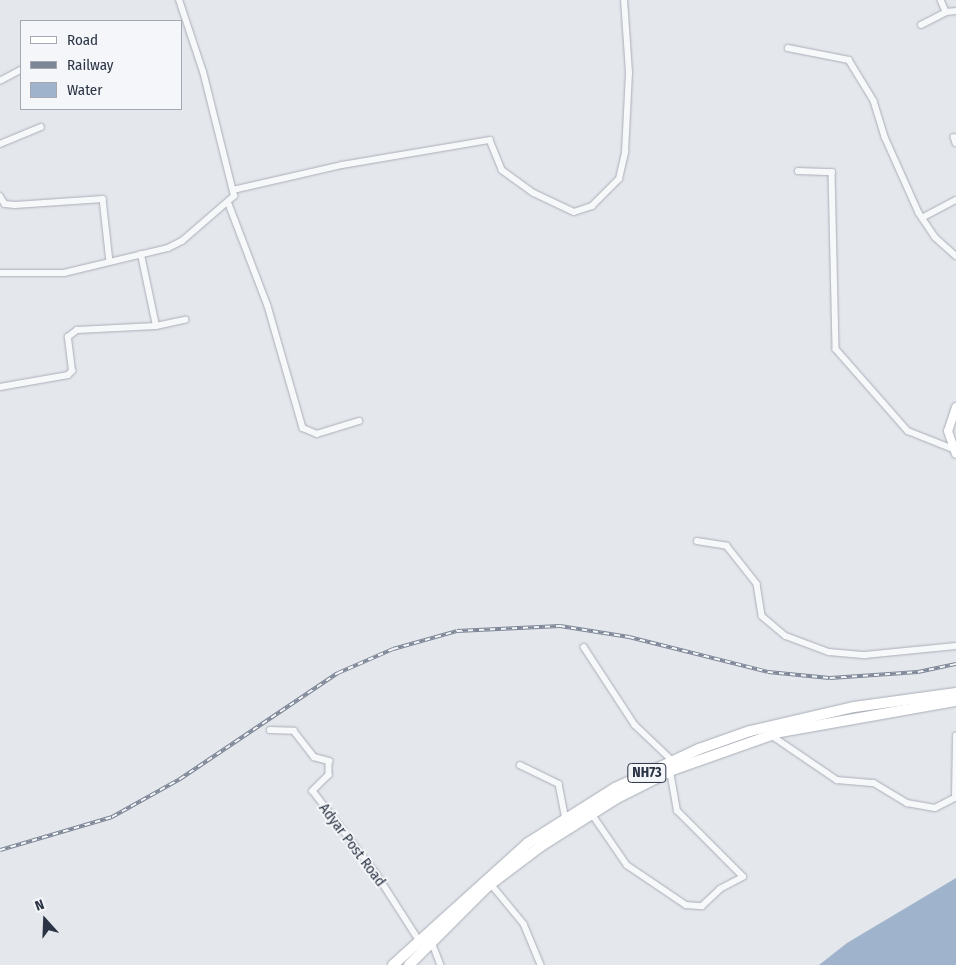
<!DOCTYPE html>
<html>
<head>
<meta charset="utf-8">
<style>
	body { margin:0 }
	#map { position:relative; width:956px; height:965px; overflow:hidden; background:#e4e7ec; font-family:"Fira Sans Condensed",sans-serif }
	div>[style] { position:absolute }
	.water>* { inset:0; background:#9fb4cc }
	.roads { filter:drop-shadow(0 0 1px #a9aeb7) drop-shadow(0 0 1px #a9aeb7) }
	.street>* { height:5.5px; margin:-2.75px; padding:0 2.75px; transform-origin:2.75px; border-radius:2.75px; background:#f7f8fa }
	.secondary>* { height:8px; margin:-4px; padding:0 4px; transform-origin:4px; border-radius:4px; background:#fff }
	.highway>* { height:10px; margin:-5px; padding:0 5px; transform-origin:5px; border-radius:5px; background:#fff }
	.rail>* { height:4px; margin-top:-2px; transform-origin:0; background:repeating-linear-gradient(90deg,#f4f6f9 0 5.5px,#7d8696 0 11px); box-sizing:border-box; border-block:1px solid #7d8696 }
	span { translate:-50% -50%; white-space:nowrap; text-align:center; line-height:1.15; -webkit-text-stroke:4px #f4f6f9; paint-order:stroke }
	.shield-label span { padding:1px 4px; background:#f4f6f9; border:1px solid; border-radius:4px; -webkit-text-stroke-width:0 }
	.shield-label { font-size:14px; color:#2b3445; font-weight:700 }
	.street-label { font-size:15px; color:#2b3445 }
	.legend { position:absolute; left:20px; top:20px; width:162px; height:90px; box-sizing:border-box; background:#f4f6f9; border:1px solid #a4a8b1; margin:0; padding:6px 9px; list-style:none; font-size:15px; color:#2b3445 }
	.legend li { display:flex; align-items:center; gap:10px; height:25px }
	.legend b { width:25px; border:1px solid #a4a8b1 }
	.north { position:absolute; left:20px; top:895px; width:50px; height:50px; -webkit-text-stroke:4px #f4f6f9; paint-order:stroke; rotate:340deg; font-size:14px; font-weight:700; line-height:20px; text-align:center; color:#2b3445 }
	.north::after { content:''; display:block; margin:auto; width:18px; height:22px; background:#2b3445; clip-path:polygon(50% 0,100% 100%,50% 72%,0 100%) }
</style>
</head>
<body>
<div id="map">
	<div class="water">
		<div style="clip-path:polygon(956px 878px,956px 965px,819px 965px,847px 943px)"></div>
	</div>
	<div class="roads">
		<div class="street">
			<div style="left:941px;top:0;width:13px;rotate:67deg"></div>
			<div style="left:946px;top:12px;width:10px;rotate:-6deg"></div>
			<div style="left:921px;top:25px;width:28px;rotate:-27deg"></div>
			<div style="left:788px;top:48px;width:62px;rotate:11.1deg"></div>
			<div style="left:849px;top:60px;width:48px;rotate:58.6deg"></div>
			<div style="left:874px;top:101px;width:38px;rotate:73deg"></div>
			<div style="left:885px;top:137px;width:83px;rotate:65.9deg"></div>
			<div style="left:919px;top:213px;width:29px;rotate:56deg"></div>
			<div style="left:935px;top:237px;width:28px;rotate:42deg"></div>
			<div style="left:0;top:81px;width:24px;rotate:-28deg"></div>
			<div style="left:954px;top:137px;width:6px;rotate:72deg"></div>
			<div style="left:0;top:144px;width:44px;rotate:-22.5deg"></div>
			<div style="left:798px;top:171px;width:34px;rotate:2deg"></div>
			<div style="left:832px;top:172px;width:177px;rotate:88.7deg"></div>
			<div style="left:836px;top:349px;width:109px;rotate:48.7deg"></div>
			<div style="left:908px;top:431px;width:46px;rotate:21.6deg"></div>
			<div style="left:233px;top:190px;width:112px;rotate:-12.9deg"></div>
			<div style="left:342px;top:165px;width:150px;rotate:-9.6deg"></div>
			<div style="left:490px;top:140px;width:32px;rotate:68deg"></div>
			<div style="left:502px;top:170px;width:39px;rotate:36deg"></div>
			<div style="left:534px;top:193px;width:44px;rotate:25.4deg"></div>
			<div style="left:574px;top:212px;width:19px;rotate:-18deg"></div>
			<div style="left:592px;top:206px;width:38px;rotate:-45deg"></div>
			<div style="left:619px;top:179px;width:28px;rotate:-77deg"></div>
			<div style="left:625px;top:152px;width:79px;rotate:-87.1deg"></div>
			<div style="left:629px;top:73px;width:73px;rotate:-93.9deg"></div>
			<div style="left:0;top:196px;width:9px;rotate:58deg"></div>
			<div style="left:5px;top:204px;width:10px;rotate:6deg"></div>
			<div style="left:15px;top:205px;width:88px;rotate:-3.9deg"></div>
			<div style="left:103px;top:199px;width:63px;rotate:83.7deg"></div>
			<div style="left:229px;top:204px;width:109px;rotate:69.1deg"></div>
			<div style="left:268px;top:306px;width:127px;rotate:74deg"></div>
			<div style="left:303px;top:428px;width:15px;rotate:23deg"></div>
			<div style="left:317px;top:434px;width:44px;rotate:-17.2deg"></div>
			<div style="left:922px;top:218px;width:38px;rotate:-28deg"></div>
			<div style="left:0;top:273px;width:64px"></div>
			<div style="left:64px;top:273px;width:107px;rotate:-13.5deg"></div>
			<div style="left:168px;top:248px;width:16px;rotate:-27deg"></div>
			<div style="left:182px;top:241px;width:69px;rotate:-40.9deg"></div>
			<div style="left:234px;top:196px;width:128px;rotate:-104deg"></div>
			<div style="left:203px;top:72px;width:76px;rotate:-108.4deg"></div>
			<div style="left:156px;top:326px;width:30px;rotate:-12deg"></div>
			<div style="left:0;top:387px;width:69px;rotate:-10deg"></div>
			<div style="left:68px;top:375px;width:6px;rotate:-45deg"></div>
			<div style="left:72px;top:371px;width:34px;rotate:-97deg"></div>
			<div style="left:68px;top:337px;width:11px;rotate:-38deg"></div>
			<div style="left:77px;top:330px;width:79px;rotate:-2.9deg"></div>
			<div style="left:156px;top:326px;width:73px;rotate:-101.9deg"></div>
			<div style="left:697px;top:541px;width:30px;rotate:9deg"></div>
			<div style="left:727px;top:546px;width:48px;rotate:51.7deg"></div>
			<div style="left:757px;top:584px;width:32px;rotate:81deg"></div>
			<div style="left:762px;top:616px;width:31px;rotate:40deg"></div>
			<div style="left:786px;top:636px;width:46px;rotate:20.4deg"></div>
			<div style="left:829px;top:652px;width:36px;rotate:5deg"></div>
			<div style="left:865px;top:655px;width:91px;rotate:-5.6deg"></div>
			<div style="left:584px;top:647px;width:93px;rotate:56.8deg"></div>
			<div style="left:635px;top:725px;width:52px;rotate:43.5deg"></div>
			<div style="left:270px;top:730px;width:24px;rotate:2deg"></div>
			<div style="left:294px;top:731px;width:33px;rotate:52deg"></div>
			<div style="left:314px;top:757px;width:16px;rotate:15deg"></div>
			<div style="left:329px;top:761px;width:14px;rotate:90deg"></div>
			<div style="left:329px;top:775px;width:23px;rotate:135deg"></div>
			<div style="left:313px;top:791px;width:103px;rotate:52.5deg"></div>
			<div style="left:376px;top:873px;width:80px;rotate:57.3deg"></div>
			<div style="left:771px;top:735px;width:80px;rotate:34.3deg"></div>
			<div style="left:837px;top:780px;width:37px;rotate:5deg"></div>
			<div style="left:874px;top:783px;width:39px;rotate:31deg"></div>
			<div style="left:907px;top:803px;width:28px;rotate:10deg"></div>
			<div style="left:935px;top:808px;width:22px;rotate:-27deg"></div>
			<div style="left:955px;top:798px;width:62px;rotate:-89.1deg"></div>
			<div style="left:520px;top:765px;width:43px;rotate:26deg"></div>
			<div style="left:559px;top:784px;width:36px;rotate:79deg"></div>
			<div style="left:592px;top:814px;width:62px;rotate:55.5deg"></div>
			<div style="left:627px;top:865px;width:71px;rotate:34.1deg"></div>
			<div style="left:686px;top:905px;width:16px;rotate:4deg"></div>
			<div style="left:702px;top:906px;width:25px;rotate:-43deg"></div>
			<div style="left:720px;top:889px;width:26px;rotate:-28deg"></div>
			<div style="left:743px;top:877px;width:93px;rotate:-135deg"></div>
			<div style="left:677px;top:811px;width:40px;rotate:-100deg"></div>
			<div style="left:491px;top:884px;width:52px;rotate:50.5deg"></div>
			<div style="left:524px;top:924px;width:44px;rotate:67.5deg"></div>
			<div style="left:432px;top:942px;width:25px;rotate:69deg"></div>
		</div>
		<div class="secondary">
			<div style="left:956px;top:407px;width:25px;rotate:108deg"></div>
			<div style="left:948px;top:431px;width:24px;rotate:71deg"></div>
		</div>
		<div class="highway">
			<div style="left:393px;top:965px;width:182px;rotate:-42.1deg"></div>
			<div style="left:528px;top:843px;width:103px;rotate:-32.3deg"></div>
			<div style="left:615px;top:788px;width:93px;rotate:-24.9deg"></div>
			<div style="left:699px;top:749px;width:54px;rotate:-19.4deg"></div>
			<div style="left:750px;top:731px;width:107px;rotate:-13deg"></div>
			<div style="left:854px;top:707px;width:103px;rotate:-7.8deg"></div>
			<div style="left:409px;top:965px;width:112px;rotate:-45deg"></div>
			<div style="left:488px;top:886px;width:66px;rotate:-37deg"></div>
			<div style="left:541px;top:846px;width:90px;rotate:-32.3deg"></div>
			<div style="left:617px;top:798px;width:65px;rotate:-26.6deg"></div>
			<div style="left:675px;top:769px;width:111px;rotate:-19.4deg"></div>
			<div style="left:780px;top:732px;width:179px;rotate:-10deg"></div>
		</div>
	</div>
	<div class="rail">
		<div style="left:0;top:850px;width:117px;rotate:-16.4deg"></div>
		<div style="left:112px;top:817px;width:78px;rotate:-29.2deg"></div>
		<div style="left:180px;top:779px;width:190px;rotate:-33.9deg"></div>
		<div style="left:338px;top:673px;width:60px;rotate:-23.6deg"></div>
		<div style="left:393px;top:649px;width:66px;rotate:-15.7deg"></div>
		<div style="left:457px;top:631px;width:103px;rotate:-2.8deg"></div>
		<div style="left:560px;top:626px;width:70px;rotate:9.1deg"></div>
		<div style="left:629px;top:637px;width:143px;rotate:14.1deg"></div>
		<div style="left:768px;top:672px;width:62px;rotate:5.5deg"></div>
		<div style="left:830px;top:678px;width:88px;rotate:-3.9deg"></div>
		<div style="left:918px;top:672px;width:39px;rotate:-12deg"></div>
	</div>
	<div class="shield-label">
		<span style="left:647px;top:773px">NH73</span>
	</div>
	<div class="street-label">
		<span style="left:352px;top:845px;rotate:53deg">Adyar Post Road</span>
	</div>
	<ul class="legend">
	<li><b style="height:6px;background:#fff"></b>Road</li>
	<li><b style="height:6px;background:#7d8696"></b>Railway</li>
	<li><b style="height:14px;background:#9fb4cc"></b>Water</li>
	</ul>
	<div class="north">N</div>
</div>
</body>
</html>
